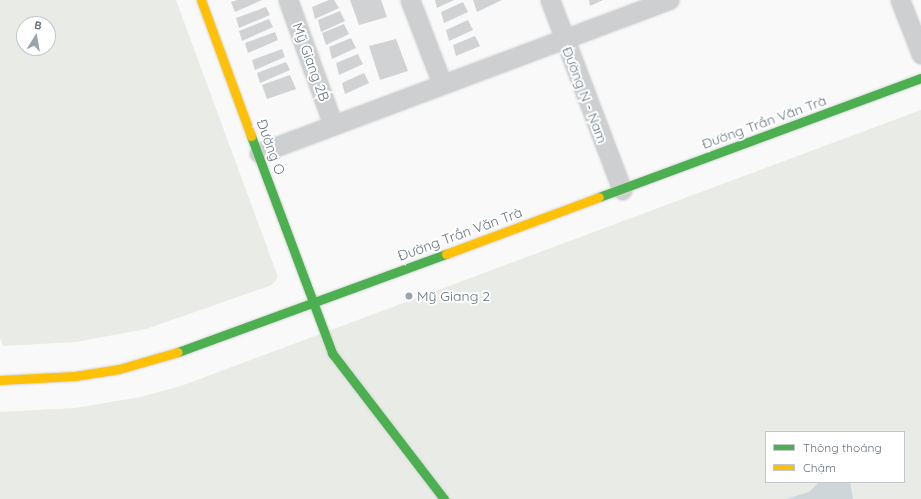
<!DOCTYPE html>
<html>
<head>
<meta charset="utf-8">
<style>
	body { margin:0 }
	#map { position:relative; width:921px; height:499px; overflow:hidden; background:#f9f9f9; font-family:Quicksand,sans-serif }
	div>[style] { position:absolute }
	.green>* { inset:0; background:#e8ebe6 }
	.water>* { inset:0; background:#ced6d9 }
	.building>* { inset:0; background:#d0d2d3 }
	.roads { filter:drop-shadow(0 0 1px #d5d6d7) drop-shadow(0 0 1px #d5d6d7) }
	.street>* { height:19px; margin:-9.5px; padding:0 9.5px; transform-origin:9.5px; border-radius:9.5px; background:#cecfd0 }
	.fast>* { height:9px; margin:-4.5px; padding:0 4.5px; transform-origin:4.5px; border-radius:4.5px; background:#4caf50 }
	.slow>* { height:9px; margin:-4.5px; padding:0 4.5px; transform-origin:4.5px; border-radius:4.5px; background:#ffc107 }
	.dots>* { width:11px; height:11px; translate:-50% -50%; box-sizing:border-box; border:2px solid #fff; border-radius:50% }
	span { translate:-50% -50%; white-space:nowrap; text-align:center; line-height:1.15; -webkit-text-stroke:4px #fff; paint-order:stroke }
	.street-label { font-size:14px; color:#657683 }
	.poi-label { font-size:14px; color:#657683 }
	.left { translate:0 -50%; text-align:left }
	.legend { position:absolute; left:765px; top:431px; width:140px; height:52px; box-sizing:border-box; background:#fff; border:1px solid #c1c8cd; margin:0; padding:5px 7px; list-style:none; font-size:12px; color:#657683 }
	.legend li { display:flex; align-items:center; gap:8px; height:20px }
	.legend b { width:20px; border:1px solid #c1c8cd }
	.north { position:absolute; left:16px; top:16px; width:40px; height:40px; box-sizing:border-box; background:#fff; border:1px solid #c1c8cd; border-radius:50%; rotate:11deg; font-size:11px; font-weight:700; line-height:16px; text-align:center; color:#657683 }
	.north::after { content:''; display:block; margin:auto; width:14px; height:18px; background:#99a4ac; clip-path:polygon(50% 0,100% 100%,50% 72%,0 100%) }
</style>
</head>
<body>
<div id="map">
	<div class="green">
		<div style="clip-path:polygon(evenodd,0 0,176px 0,278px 277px,272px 285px,146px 329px,76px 342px,3px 346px,0 338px,0 0,24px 24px,48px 24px,48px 48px,24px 48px,24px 24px)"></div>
		<div style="clip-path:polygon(evenodd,921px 110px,921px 499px,0 499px,0 412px,75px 408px,140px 397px,181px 386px,921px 110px,766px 432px,904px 432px,904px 482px,766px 482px,766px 432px)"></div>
	</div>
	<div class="water">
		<div style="clip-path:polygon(819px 482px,850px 482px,853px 499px,786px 499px,809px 492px)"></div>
	</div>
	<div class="building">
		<div style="clip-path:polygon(237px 0,262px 0,235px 12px,231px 2px)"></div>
		<div style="clip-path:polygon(329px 0,334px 0,339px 8px,315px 19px,312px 7px)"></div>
		<div style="clip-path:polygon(350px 0,381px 0,387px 17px,359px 25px)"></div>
		<div style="clip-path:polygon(435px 0,454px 0,437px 8px)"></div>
		<div style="clip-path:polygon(473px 0,502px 0,477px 12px)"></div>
		<div style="clip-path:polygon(589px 0,603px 0,590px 6px)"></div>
		<div style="clip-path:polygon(463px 2px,468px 12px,444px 23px,441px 12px)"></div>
		<div style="clip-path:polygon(266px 7px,270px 15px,239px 28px,236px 18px)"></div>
		<div style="clip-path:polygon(340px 11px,345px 21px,321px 32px,318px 20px)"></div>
		<div style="clip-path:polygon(269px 19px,273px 27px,242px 41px,239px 31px)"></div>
		<div style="clip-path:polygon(468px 20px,473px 30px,449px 41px,446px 30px)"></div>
		<div style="clip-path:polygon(344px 24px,349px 34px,326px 45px,322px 33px)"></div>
		<div style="clip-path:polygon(275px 32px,278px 40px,248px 53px,245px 43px)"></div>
		<div style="clip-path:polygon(475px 36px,480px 46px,456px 56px,453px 45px)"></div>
		<div style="clip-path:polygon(351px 38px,356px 48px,332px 59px,329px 47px)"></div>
		<div style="clip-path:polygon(396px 39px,408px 71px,380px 80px,369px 46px)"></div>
		<div style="clip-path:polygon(282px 49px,285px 57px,255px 70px,252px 60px)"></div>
		<div style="clip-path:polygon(358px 54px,363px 64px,339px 75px,336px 63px)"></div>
		<div style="clip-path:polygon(286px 62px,290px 70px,260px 83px,257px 73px)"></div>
		<div style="clip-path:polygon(364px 73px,369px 83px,345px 94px,342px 83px)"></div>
		<div style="clip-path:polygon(290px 75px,296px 89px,267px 99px,262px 85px)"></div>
	</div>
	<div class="roads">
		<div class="street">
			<div style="left:288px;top:0;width:133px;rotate:70.2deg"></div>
			<div style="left:410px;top:0;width:90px;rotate:69.1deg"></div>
			<div style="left:550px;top:0;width:203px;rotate:69.2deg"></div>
			<div style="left:900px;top:0;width:58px;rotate:68.7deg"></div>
			<div style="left:259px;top:153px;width:438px;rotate:-20.5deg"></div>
		</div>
		<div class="fast">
			<div style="left:251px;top:136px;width:232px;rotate:69.5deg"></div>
			<div style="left:332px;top:353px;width:184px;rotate:52.5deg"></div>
			<div style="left:599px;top:197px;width:343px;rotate:-20.3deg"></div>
			<div style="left:178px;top:352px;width:285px;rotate:-20.1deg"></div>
		</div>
		<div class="slow">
			<div style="left:201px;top:0;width:145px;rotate:69.8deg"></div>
			<div style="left:446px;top:254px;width:163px;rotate:-20.4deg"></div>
			<div style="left:0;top:380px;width:75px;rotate:-3.1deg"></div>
			<div style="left:75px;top:376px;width:45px;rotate:-9deg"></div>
			<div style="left:119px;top:369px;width:61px;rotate:-16.1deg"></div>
		</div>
	</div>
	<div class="dots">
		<div style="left:409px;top:296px;background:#99a4ac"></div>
	</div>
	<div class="street-label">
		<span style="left:311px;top:62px;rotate:70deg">Mỹ Giang 2B</span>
		<span style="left:585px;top:95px;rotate:69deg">Đường N - Nam</span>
		<span style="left:764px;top:122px;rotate:-20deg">Đường Trần Văn Trà</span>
		<span style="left:271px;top:147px;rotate:70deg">Đường O</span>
		<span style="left:460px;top:234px;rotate:-20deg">Đường Trần Văn Trà</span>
	</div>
	<div class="poi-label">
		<span class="left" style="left:417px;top:296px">Mỹ Giang 2</span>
	</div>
	<ul class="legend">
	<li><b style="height:5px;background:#4caf50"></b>Thông thoáng</li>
	<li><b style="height:5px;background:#ffc107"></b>Chậm</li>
	</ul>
	<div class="north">B</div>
</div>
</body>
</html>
